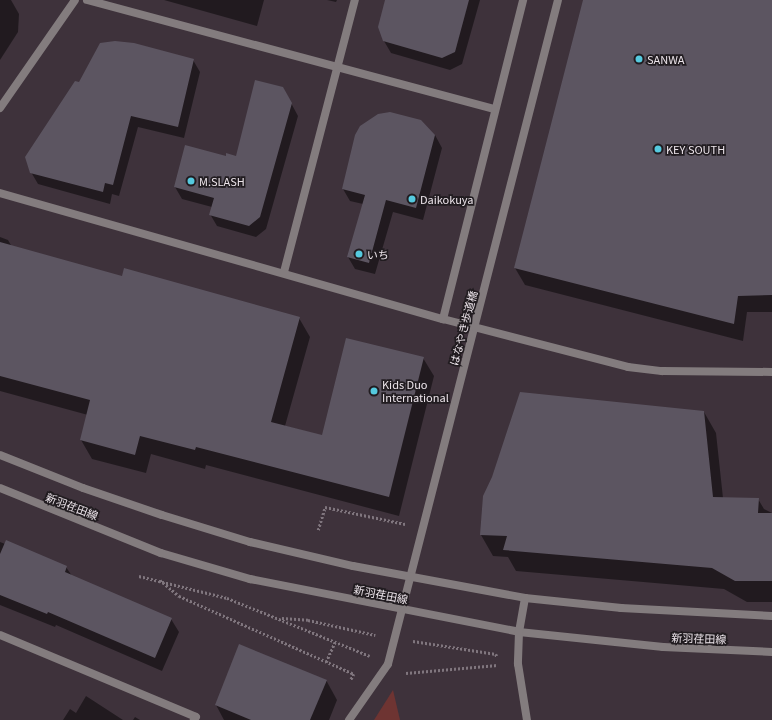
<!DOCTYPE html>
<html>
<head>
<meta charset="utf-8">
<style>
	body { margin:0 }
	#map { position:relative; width:772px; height:720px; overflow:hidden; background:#3e323b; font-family:Georgia,"Noto Sans JP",serif }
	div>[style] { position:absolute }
	.green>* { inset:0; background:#6e3432 }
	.shadow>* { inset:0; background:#0007 }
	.building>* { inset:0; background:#5c5561 }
	.path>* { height:2.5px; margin-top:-1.25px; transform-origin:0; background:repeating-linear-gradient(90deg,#80767e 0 2px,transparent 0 4px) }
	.pedestrian>* { height:8px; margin:-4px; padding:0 4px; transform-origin:4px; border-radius:4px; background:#837c7e }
	.minor>* { height:8px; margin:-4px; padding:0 4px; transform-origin:4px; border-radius:4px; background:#837c7e }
	.tertiary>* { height:8px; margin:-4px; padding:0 4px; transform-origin:4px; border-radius:4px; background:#837c7e }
	.dots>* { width:11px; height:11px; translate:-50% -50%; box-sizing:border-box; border:2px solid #211c20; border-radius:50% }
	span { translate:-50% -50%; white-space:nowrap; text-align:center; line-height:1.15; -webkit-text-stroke:3.5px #211c20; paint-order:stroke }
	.poi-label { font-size:11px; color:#ede5eb }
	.left { translate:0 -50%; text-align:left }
	.street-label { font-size:11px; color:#ede5eb }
</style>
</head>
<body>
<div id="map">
	<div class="green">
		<div style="clip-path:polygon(393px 690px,400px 720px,374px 720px)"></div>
	</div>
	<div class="shadow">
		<div style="clip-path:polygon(0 0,11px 0,19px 14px,18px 32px,0 60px)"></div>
		<div style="clip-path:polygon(164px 0,264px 0,257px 26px)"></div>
		<div style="clip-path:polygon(327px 0,337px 0,336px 2px)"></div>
		<div style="clip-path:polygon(386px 0,480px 0,462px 64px,450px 70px,391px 53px,384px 41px)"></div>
		<div style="clip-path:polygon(585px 0,772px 0,772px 312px,747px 312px,743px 341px,525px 285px,515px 268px)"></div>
		<div style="clip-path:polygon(193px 60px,200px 72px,184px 138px,138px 127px,119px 196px,112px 194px,110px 204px,38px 184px,31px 172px,79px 83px)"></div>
		<div style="clip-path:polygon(283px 88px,298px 116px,266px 229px,256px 237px,217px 226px,210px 214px,212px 207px,182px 199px,175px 187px,226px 157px,237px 158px)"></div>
		<div style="clip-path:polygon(435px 135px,442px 148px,423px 220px,393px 212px,375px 274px,355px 269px,348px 257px,363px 204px,350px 201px,343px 189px)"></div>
		<div style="clip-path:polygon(0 237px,8px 240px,12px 247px,123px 277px,299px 318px,310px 337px,285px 426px,323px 436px,423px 358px,434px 376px,399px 516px,206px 465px,205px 469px,151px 454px,146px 473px,92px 459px,81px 440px,88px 415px,0 391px)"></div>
		<div style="clip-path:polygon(704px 412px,716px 433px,723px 498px,758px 499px,764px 509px,772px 513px,772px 602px,747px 602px,724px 589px,516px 571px,508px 557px,493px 556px,481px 535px,484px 497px)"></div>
		<div style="clip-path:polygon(0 542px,66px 567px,72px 576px,171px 619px,179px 632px,162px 671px,56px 625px,55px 627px,0 605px)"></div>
		<div style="clip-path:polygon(326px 680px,337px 700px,329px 720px,224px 720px,216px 705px)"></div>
		<div style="clip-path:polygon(86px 696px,123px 720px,63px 720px,70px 709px,76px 713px)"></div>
		<div style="clip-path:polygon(135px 717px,140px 720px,133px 720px)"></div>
	</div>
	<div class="building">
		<div style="clip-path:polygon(385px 0,469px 0,455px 52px,442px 58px,383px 41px,378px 27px)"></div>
		<div style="clip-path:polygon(583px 0,772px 0,772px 295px,738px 296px,734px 324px,514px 268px)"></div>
		<div style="clip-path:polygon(115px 41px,134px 43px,194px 59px,178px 127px,131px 116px,113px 185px,105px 183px,103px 192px,30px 173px,25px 157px,75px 81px,79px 82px,100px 43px)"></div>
		<div style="clip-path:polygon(255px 80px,283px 87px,292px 103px,260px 217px,249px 226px,209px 215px,214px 198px,174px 187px,185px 145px,226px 156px,226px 153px,236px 156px)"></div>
		<div style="clip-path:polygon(390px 112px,421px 120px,435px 135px,416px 208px,386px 200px,369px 263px,347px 257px,365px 195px,342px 189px,355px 135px,360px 126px,378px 114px)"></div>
		<div style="clip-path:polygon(0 242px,122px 276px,124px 268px,300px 317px,271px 422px,322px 435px,346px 338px,424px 357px,389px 497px,196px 447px,195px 450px,140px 436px,135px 455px,80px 440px,90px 400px,0 376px)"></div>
		<div style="clip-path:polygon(520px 392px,704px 411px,713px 497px,759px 498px,758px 513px,772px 513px,772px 581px,735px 581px,712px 568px,503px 550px,507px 536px,480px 535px,483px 496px,492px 477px)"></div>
		<div style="clip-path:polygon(6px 540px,67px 566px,65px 572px,172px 618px,155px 658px,48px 612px,47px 614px,0 595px,0 554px)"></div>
		<div style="clip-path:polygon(239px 644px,327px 680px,310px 720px,251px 720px,215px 705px)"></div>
	</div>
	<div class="path">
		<div style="left:318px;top:530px;width:24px;rotate:-73deg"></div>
		<div style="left:325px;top:507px;width:82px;rotate:12deg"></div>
		<div style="left:139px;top:576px;width:91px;rotate:14deg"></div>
		<div style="left:227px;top:598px;width:154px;rotate:22.1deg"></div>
		<div style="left:160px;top:580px;width:25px;rotate:40deg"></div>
		<div style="left:179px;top:596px;width:192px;rotate:24deg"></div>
		<div style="left:354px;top:674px;width:7px;rotate:117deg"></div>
		<div style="left:282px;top:618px;width:26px;rotate:4deg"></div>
		<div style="left:308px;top:620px;width:69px;rotate:12.6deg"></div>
		<div style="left:413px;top:641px;width:84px;rotate:8.9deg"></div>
		<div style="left:496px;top:654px;width:3px;rotate:72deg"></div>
		<div style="left:326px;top:662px;width:22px;rotate:-66deg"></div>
		<div style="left:406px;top:673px;width:92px;rotate:-5deg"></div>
	</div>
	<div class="pedestrian">
		<div style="left:349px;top:720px;width:68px;rotate:-55.1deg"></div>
		<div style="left:388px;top:664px;width:685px;rotate:-75.64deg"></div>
	</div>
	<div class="minor">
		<div style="left:87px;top:0;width:422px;rotate:15deg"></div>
		<div style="left:284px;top:272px;width:281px;rotate:-75.4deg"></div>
		<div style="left:0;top:635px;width:212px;rotate:22.7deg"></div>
		<div style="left:196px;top:717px;width:4px;rotate:124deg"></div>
	</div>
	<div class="tertiary">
		<div style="left:0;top:108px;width:131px;rotate:-55.2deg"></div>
		<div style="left:0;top:193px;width:461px;rotate:15.9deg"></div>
		<div style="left:443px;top:319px;width:191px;rotate:14.5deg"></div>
		<div style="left:628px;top:367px;width:34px;rotate:7deg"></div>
		<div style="left:662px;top:371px;width:110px;rotate:0.5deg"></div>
		<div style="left:443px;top:319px;width:329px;rotate:-75.9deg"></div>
		<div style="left:0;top:455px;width:89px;rotate:21.7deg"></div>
		<div style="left:83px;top:488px;width:83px;rotate:18.9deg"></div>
		<div style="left:162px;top:515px;width:92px;rotate:17.1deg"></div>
		<div style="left:250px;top:542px;width:106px;rotate:13.1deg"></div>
		<div style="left:353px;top:566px;width:175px;rotate:10.5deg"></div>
		<div style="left:525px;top:598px;width:97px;rotate:5.9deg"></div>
		<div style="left:621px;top:608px;width:151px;rotate:3deg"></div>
		<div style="left:0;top:488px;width:174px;rotate:22deg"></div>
		<div style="left:161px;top:553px;width:93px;rotate:16.3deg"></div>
		<div style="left:250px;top:579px;width:274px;rotate:11.1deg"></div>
		<div style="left:519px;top:632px;width:145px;rotate:5.9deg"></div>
		<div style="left:663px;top:647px;width:109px;rotate:2.6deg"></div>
		<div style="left:525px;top:598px;width:35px;rotate:100deg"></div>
		<div style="left:519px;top:632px;width:32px;rotate:92deg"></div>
		<div style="left:518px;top:664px;width:57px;rotate:80.9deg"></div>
	</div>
	<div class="dots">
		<div style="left:639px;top:59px;background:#55cadf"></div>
		<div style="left:658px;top:149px;background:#55cadf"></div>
		<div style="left:191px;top:181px;background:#55cadf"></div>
		<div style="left:412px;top:199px;background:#55cadf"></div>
		<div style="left:359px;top:254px;background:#55cadf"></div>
		<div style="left:374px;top:391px;background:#55cadf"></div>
	</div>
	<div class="poi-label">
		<span class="left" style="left:647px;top:59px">SANWA</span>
		<span class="left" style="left:666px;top:149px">KEY SOUTH</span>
		<span class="left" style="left:199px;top:181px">M.SLASH</span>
		<span class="left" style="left:420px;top:199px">Daikokuya</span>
		<span class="left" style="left:367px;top:254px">いち</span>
		<span class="left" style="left:382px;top:391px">Kids Duo<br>International</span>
	</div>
	<div class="street-label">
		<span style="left:463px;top:328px;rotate:-75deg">はなやき歩道橋</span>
		<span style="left:72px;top:506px;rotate:21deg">新羽荏田線</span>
		<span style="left:381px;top:594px;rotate:11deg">新羽荏田線</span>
		<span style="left:699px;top:638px;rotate:2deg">新羽荏田線</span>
	</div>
</div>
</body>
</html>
